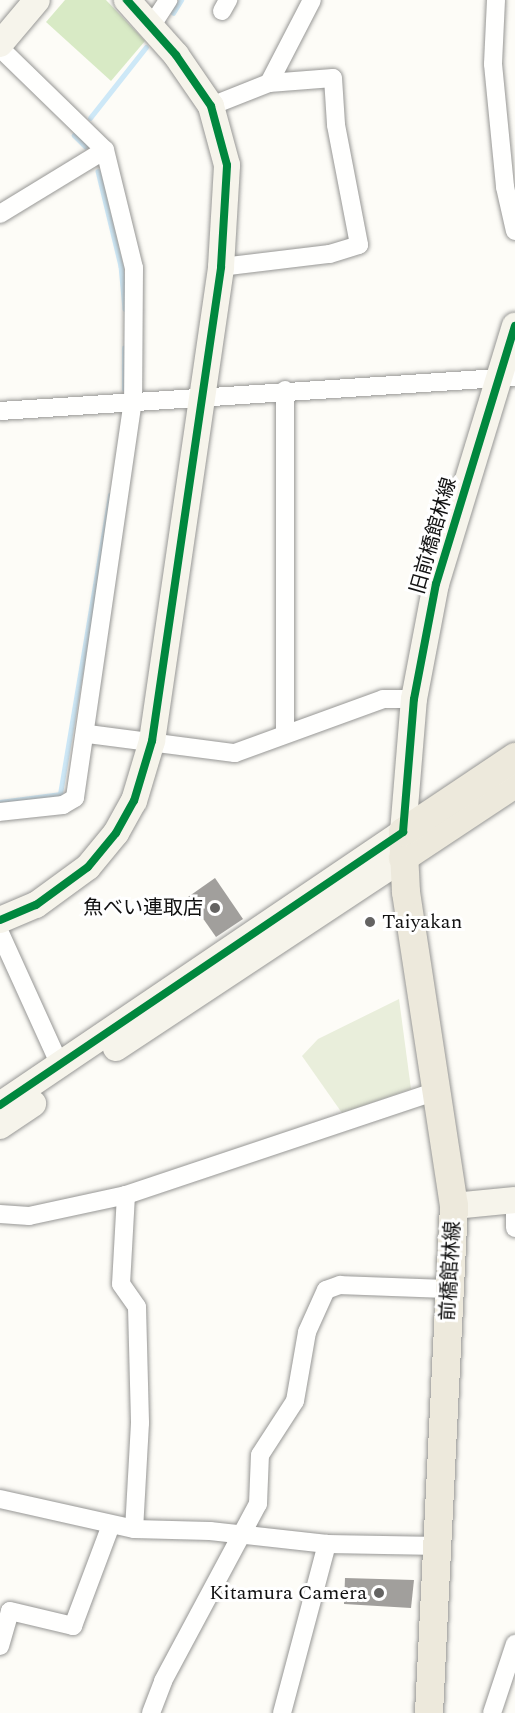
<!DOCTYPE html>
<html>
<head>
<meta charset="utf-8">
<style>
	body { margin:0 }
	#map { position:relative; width:515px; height:1713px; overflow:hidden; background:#fdfcf7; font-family:Spectral,"Noto Sans JP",serif }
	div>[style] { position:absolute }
	.forest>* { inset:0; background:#d8eac5 }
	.cemetery>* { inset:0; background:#e9eedb }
	.stream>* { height:4.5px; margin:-2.25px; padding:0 2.25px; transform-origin:2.25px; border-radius:2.25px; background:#cde8f7 }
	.building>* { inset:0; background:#a19f9c }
	.roads { filter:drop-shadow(0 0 2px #979795) drop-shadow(0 0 2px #979795) }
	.street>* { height:18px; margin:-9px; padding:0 9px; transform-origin:9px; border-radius:9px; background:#fffffe }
	.secondary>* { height:26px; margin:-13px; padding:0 13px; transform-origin:13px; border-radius:13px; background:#f6f4eb }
	.primary>* { height:28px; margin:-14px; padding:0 14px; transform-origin:14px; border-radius:14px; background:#ede9dc }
	.cycleway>* { height:8px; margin:-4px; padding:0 4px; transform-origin:4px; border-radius:4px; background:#00873e }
	.dots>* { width:16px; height:16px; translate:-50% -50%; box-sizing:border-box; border:3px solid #fff; border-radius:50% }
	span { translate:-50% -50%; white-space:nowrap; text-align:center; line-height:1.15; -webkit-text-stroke:6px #fff; paint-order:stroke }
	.street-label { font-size:20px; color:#111 }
	.poi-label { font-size:20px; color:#111 }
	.right { translate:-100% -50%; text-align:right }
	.left { translate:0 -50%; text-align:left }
</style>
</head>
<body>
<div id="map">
	<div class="forest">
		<div style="clip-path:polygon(65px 0,106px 0,145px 41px,111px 81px,46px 22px)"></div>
	</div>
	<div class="cemetery">
		<div style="clip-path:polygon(399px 999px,411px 1089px,342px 1113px,302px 1056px,318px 1039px)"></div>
	</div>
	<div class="stream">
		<div style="left:173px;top:13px;width:15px;rotate:-58deg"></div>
		<div style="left:90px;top:118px;width:90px;rotate:-51.7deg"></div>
		<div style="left:74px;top:135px;width:16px;rotate:45deg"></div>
		<div style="left:98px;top:171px;width:98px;rotate:76.4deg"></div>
		<div style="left:121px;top:266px;width:43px;rotate:84.7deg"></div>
		<div style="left:124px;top:389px;width:41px;rotate:-90deg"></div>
		<div style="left:0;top:802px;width:61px;rotate:-7.6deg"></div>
		<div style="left:60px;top:794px;width:303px;rotate:-80.5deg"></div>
	</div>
	<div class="building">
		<div style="clip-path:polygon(215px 878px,243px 919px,216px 937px,188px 897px)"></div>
		<div style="clip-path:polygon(345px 1578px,414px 1580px,411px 1608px,344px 1604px)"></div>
	</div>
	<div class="roads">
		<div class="street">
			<div style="left:496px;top:0;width:64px;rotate:92.7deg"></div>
			<div style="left:493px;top:64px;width:124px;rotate:84.4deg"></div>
			<div style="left:505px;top:187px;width:45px;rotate:77.2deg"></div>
			<div style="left:222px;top:11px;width:13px;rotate:-61deg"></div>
			<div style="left:152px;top:25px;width:30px;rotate:-57deg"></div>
			<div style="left:0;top:48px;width:146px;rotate:44.2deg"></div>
			<div style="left:105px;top:150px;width:122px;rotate:76.2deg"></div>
			<div style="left:134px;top:268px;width:132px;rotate:90.4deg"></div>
			<div style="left:133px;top:400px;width:402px;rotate:98.3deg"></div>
			<div style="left:75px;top:798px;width:14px;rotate:150deg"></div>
			<div style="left:63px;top:805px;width:63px;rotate:173.7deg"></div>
			<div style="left:269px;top:83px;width:93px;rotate:-62.6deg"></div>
			<div style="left:211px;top:106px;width:62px;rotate:-21.6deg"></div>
			<div style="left:269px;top:83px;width:64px;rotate:-4.5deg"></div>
			<div style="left:333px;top:78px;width:47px;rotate:86.3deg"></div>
			<div style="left:336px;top:125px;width:122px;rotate:79.1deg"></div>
			<div style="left:359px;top:245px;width:31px;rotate:163deg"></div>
			<div style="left:329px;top:254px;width:109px;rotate:173.1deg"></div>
			<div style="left:0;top:214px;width:123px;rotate:-31.4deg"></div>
			<div style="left:285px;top:390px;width:343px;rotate:90deg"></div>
			<div style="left:0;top:411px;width:516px;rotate:-3.78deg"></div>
			<div style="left:88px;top:734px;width:148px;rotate:7.4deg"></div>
			<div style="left:235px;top:753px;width:158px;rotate:-20deg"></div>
			<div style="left:383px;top:699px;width:31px"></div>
			<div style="left:0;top:933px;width:145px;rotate:65.6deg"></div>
			<div style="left:126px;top:1195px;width:89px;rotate:93.2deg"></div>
			<div style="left:121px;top:1284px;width:28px;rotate:55deg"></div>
			<div style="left:137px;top:1307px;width:116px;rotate:88.5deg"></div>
			<div style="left:140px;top:1423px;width:106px;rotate:93.2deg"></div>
			<div style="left:515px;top:1200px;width:28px;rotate:90deg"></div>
			<div style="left:0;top:1214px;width:29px;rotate:4deg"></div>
			<div style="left:29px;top:1216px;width:99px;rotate:-12.2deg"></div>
			<div style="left:126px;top:1195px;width:328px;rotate:-18.5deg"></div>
			<div style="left:0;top:1499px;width:137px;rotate:12.6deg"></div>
			<div style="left:134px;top:1529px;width:76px;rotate:1.5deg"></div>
			<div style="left:210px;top:1531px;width:118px;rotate:6.3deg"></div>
			<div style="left:327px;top:1544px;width:113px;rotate:1deg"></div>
			<div style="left:0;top:1646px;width:36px;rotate:-74deg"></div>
			<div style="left:10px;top:1611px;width:65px;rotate:13.4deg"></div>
			<div style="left:73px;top:1626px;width:108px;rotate:-69.4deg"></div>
			<div style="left:151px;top:1713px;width:34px;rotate:-69deg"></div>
			<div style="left:163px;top:1681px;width:201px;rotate:-61.8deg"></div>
			<div style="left:258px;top:1504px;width:49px;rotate:-87.7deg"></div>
			<div style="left:260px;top:1455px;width:64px;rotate:-57.1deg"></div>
			<div style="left:295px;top:1401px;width:70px;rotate:-80.1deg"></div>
			<div style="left:307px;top:1332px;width:46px;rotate:-65.7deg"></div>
			<div style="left:326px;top:1290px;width:15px;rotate:-20deg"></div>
			<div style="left:340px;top:1285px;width:111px;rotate:2.1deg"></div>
			<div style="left:282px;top:1713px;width:175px;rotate:-75.1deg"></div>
			<div style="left:492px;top:1713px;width:73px;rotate:-71.6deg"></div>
		</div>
		<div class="secondary">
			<div style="left:0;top:44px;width:57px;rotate:-49.9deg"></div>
			<div style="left:0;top:920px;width:39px;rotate:-23deg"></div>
			<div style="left:36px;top:905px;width:64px;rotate:-36.2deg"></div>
			<div style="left:88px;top:867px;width:44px;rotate:-50.5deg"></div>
			<div style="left:116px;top:833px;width:37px;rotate:-61deg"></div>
			<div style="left:134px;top:801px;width:63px;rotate:-73.3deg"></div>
			<div style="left:152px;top:741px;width:479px;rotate:-81.7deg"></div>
			<div style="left:221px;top:267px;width:102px;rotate:-86.6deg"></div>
			<div style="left:227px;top:165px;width:61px;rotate:-105.2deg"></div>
			<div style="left:211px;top:106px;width:62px;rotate:-124.5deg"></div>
			<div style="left:176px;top:55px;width:74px;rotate:-131.7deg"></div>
			<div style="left:116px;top:1048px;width:344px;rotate:-33.5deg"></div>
			<div style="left:0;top:1105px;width:487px;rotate:-34.1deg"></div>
			<div style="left:403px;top:832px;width:133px;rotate:-85.3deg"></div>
			<div style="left:414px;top:699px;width:117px;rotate:-79.2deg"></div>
			<div style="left:436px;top:584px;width:270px;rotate:-73deg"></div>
			<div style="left:0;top:1126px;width:40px;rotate:-34deg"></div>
			<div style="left:454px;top:1206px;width:61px;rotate:-5.6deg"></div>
		</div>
		<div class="primary">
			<div style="left:403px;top:858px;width:134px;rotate:-33.5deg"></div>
			<div style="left:429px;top:1713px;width:508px;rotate:-87.18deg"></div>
			<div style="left:454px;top:1206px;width:318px;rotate:-98.7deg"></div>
			<div style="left:406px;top:892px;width:60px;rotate:-92.9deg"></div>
			<div style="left:403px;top:832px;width:135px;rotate:-33.8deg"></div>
		</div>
	</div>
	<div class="cycleway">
		<div style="left:0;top:920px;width:39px;rotate:-23deg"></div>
		<div style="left:36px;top:905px;width:64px;rotate:-36.2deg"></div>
		<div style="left:88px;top:867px;width:44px;rotate:-50.5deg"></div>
		<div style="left:116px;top:833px;width:37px;rotate:-61deg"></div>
		<div style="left:134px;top:801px;width:63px;rotate:-73.3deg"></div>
		<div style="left:152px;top:741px;width:479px;rotate:-81.7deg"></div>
		<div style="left:221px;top:267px;width:102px;rotate:-86.6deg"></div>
		<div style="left:227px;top:165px;width:61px;rotate:-105.2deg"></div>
		<div style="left:211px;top:106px;width:62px;rotate:-124.5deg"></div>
		<div style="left:176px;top:55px;width:74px;rotate:-131.7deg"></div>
		<div style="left:0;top:1105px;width:487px;rotate:-34.1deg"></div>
		<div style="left:403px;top:832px;width:133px;rotate:-85.3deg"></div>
		<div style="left:414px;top:699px;width:117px;rotate:-79.2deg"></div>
		<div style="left:436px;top:584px;width:270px;rotate:-73deg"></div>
	</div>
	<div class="dots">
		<div style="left:215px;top:908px;background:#646362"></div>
		<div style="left:370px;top:922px;background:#646362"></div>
		<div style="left:379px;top:1593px;background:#646362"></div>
	</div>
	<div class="street-label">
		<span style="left:434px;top:536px;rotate:-74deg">旧前橋館林線</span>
		<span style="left:451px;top:1271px;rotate:-87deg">前橋館林線</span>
	</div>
	<div class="poi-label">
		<span class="right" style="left:203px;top:908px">魚べい連取店</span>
		<span class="left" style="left:382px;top:922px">Taiyakan</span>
		<span class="right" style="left:367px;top:1593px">Kitamura Camera</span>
	</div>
</div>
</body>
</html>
